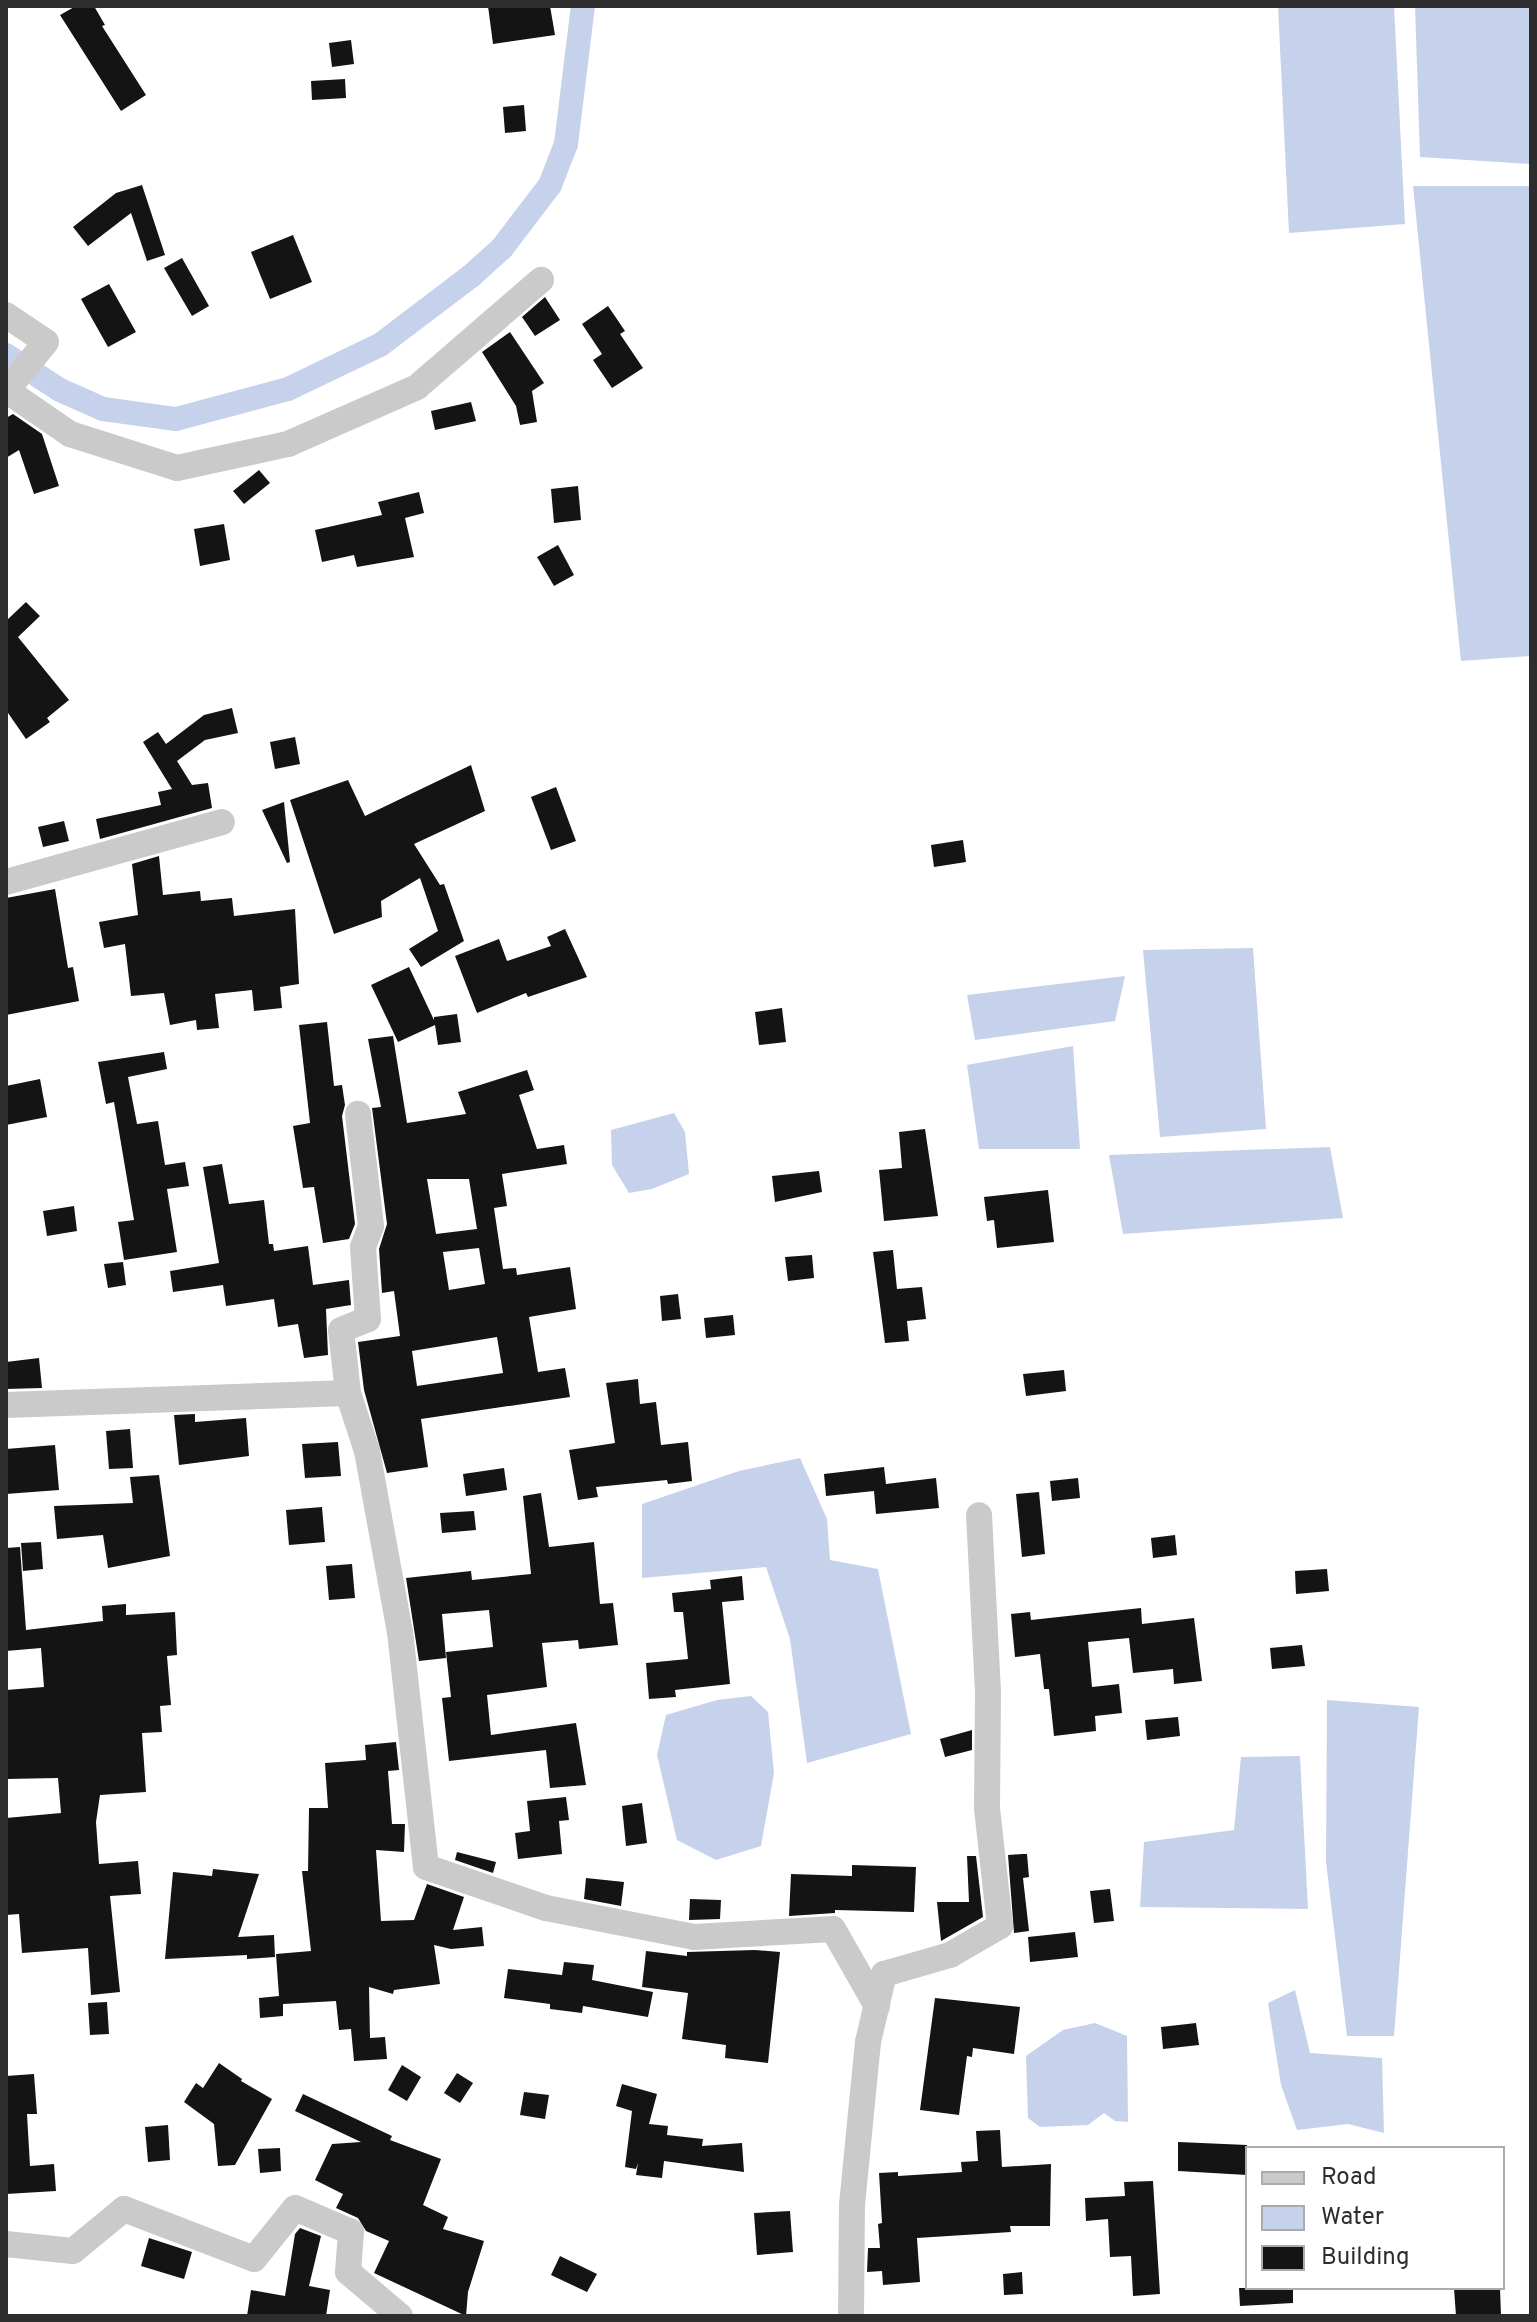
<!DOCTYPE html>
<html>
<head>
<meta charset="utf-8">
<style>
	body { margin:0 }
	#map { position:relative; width:1537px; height:2322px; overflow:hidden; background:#fff; font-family:Overpass,sans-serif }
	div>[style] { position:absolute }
	.water>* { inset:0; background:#c6d2eb }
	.canal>* { height:24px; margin:-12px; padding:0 12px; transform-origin:12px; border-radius:12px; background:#c6d2eb }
	.building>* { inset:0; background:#141414 }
	.street>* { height:26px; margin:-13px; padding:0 13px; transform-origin:13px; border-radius:13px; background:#cacaca }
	span { translate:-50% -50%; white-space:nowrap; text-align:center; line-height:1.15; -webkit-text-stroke:8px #fff; paint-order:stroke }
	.frame { position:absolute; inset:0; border:8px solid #2d2d2d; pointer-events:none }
	.legend { position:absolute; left:1245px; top:2146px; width:260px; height:144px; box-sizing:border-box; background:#fff; border:2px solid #ababab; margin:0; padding:10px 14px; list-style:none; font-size:24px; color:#2d2d2d }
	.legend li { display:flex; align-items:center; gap:16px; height:40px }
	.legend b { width:40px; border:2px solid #ababab }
</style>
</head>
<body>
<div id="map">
	<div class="water">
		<div style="clip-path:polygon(1278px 6px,1394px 6px,1405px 224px,1289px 233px)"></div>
		<div style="clip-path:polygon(1415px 6px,1531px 6px,1531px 164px,1420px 157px)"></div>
		<div style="clip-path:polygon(1413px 186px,1531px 186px,1531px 656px,1461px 661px)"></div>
		<div style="clip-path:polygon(1253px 948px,1266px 1129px,1160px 1137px,1143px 950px)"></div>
		<div style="clip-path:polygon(1125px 976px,1115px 1021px,975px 1040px,967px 995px)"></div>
		<div style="clip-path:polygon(1073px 1046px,1080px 1149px,979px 1149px,967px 1065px)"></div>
		<div style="clip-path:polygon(674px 1113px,685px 1132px,689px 1174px,652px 1189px,629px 1193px,612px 1165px,611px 1130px)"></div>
		<div style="clip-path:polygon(1330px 1147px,1343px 1218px,1123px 1234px,1109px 1155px)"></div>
		<div style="clip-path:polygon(800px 1458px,827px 1519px,830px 1560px,878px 1569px,911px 1734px,807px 1763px,790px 1639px,766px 1567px,642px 1578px,642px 1504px,739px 1471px)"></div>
		<div style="clip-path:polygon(751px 1696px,768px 1712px,774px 1773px,761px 1846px,716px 1860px,677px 1840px,657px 1755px,666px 1715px,717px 1700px)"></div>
		<div style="clip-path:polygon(1327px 1700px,1419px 1707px,1394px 2036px,1347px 2036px,1326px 1862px)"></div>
		<div style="clip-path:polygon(1300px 1756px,1308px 1909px,1140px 1907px,1144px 1842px,1234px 1830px,1241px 1757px)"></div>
		<div style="clip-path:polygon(1295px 1990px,1310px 2053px,1382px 2058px,1384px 2133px,1348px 2124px,1297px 2130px,1281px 2085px,1268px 2003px)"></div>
		<div style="clip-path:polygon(1095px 2023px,1127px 2036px,1128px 2122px,1115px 2121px,1104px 2113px,1088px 2125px,1040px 2127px,1028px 2118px,1026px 2056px,1063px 2030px)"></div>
	</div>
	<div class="canal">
		<div style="left:6px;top:355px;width:64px;rotate:32.9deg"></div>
		<div style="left:60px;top:390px;width:47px;rotate:23.8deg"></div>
		<div style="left:103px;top:409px;width:74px;rotate:7.8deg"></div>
		<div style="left:176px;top:419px;width:116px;rotate:-15deg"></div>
		<div style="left:288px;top:389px;width:102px;rotate:-25.6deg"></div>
		<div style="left:380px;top:345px;width:114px;rotate:-37.2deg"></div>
		<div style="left:471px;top:276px;width:42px;rotate:-42.1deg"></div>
		<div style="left:502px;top:248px;width:79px;rotate:-52.7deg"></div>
		<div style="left:550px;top:185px;width:44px;rotate:-68.7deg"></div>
		<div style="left:566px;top:144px;width:139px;rotate:-83deg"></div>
	</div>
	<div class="building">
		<div style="clip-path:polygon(76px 6px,94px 6px,105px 25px,102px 26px,146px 95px,121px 111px,60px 15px)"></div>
		<div style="clip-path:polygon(488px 6px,550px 6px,555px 35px,493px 44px)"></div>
		<div style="clip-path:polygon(351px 40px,354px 64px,332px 67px,329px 43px)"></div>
		<div style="clip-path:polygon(345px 79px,346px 98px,312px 100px,311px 81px)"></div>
		<div style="clip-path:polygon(524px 105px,526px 131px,505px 133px,503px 107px)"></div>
		<div style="clip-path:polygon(142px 185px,165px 255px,147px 261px,131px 213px,88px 246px,73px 227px,116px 193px)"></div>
		<div style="clip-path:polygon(293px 235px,312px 282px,270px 299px,251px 252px)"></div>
		<div style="clip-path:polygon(182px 258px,209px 306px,192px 316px,164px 268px)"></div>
		<div style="clip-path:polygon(109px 284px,136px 332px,108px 347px,81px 299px)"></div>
		<div style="clip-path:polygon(545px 297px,560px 320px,535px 336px,522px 317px)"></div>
		<div style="clip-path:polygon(608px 306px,625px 331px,620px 334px,643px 368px,612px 388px,593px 360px,602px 354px,582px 324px)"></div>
		<div style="clip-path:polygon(510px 332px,544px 383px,532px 391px,537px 422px,520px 425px,516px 406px,482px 352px)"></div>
		<div style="clip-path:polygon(471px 402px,476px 421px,435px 430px,431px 411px)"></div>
		<div style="clip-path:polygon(13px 414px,42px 434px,59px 486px,34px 494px,19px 450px,6px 458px,6px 418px)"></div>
		<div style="clip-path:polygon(259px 470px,270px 483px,244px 504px,233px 491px)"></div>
		<div style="clip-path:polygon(578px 486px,581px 520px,554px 523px,551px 489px)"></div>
		<div style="clip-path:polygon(419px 492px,424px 513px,405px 518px,414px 557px,357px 567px,354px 555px,322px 562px,315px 530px,382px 515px,378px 502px)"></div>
		<div style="clip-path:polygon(224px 524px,230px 560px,200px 566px,194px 529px)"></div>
		<div style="clip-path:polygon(558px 545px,574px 575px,554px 586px,537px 557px)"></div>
		<div style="clip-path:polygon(26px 602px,40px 616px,18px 637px,69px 700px,47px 718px,50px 722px,26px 739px,6px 710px,6px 621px)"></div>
		<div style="clip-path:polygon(232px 708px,238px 733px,205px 740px,177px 761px,192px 785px,208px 783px,212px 808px,100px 839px,96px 819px,161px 805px,158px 792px,172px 789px,143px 742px,158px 732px,166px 744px,204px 715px)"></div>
		<div style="clip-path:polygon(295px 737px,300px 764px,275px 769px,270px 742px)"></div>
		<div style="clip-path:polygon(471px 765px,485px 811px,414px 844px,440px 885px,444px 884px,464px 941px,421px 967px,409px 949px,438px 931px,420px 878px,381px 901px,382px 917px,334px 934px,290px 800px,348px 780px,365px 816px)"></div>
		<div style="clip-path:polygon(556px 787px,576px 841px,551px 850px,531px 797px)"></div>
		<div style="clip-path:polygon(284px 802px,290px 862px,287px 863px,262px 810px)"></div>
		<div style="clip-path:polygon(64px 821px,69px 841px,43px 847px,38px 827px)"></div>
		<div style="clip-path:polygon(963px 840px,966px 862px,934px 867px,931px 845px)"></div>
		<div style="clip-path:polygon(159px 856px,163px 895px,200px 891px,201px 901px,232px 898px,234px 916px,295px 909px,299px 984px,280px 987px,282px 1008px,254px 1011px,252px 990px,215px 994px,219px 1028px,197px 1030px,196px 1020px,170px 1025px,164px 993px,131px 996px,125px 944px,104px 948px,99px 922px,138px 915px,132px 864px)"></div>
		<div style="clip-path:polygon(55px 889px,68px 968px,73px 967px,79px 1001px,6px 1015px,6px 898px)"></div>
		<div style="clip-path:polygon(565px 929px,587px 977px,528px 997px,526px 993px,477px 1013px,455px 956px,499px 939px,507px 961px,551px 946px,547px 937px)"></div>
		<div style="clip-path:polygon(409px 967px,434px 1020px,434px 1017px,457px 1014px,461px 1042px,438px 1045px,435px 1025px,398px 1042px,371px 985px)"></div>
		<div style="clip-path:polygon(782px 1008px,786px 1042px,759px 1045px,755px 1012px)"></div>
		<div style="clip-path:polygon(327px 1022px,334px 1086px,342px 1085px,345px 1105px,342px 1116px,355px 1224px,349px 1239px,323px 1243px,314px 1187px,303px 1188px,293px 1126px,310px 1123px,299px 1025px)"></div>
		<div style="clip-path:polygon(evenodd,393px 1036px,407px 1123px,466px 1114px,458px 1092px,527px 1070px,534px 1090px,519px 1095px,537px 1149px,564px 1145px,567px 1164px,502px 1174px,507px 1206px,494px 1208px,503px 1269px,516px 1268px,517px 1275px,570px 1267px,576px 1309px,529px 1317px,538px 1372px,565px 1368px,570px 1397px,421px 1419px,428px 1467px,387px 1473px,364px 1390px,358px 1342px,400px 1336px,394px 1291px,382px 1293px,379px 1249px,387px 1224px,372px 1108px,381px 1107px,368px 1039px,393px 1036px,427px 1179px,469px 1179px,477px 1229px,436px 1234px,427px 1179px,393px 1036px,479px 1248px,485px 1284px,449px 1290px,443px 1252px,479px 1248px,393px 1036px,497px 1337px,503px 1373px,417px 1386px,412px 1351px,497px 1337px)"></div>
		<div style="clip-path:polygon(164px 1052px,167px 1069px,128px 1077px,137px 1124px,158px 1121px,165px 1165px,185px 1162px,189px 1186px,167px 1189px,177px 1252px,124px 1260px,118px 1222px,134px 1220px,114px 1102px,106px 1104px,98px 1062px)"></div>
		<div style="clip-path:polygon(40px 1079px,47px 1117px,6px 1125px,6px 1086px)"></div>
		<div style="clip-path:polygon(925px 1129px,938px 1216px,884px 1221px,879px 1170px,902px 1168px,899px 1132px)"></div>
		<div style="clip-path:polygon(222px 1164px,229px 1204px,264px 1200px,269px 1244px,273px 1244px,274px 1251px,308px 1246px,313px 1285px,349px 1280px,351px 1305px,326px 1309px,328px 1355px,304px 1358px,298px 1324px,278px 1327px,274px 1299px,226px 1306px,223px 1285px,173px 1292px,170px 1271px,219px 1263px,203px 1167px)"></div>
		<div style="clip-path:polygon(819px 1171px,822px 1192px,775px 1202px,772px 1176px)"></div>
		<div style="clip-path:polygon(1048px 1190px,1054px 1242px,997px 1248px,994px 1220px,987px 1221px,984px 1197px)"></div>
		<div style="clip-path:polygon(74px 1206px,77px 1231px,47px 1236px,43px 1211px)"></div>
		<div style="clip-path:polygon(893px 1250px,897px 1289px,922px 1287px,926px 1319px,907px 1321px,909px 1341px,885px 1343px,873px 1252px)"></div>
		<div style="clip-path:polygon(812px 1255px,814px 1278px,788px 1281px,785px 1257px)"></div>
		<div style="clip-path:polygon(123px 1262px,126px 1285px,108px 1288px,104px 1264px)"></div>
		<div style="clip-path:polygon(678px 1294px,681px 1319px,662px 1321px,660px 1296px)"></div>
		<div style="clip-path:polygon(733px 1315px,735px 1335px,706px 1338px,704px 1318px)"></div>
		<div style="clip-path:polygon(39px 1358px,42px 1388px,6px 1389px,6px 1362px)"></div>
		<div style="clip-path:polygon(1064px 1370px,1066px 1391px,1026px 1396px,1023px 1374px)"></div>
		<div style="clip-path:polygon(638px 1379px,640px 1404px,656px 1402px,661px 1445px,688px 1442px,692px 1481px,668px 1484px,667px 1480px,596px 1487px,598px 1497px,578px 1500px,569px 1450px,615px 1443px,606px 1383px)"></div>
		<div style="clip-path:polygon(195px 1414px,195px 1422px,246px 1418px,249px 1456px,179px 1465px,174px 1415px)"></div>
		<div style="clip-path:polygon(130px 1429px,133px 1468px,109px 1469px,106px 1431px)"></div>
		<div style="clip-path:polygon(338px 1442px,341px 1476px,305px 1478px,302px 1444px)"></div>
		<div style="clip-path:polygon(55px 1445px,59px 1490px,6px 1494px,6px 1449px)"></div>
		<div style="clip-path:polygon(884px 1467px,886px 1484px,936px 1478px,939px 1508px,876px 1514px,874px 1491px,826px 1496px,824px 1474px)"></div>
		<div style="clip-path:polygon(504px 1468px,507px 1490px,466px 1496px,463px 1474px)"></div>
		<div style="clip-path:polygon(159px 1475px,170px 1556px,108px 1568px,103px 1535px,57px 1539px,54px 1506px,133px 1503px,130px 1477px)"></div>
		<div style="clip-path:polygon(1078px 1478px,1080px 1498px,1052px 1501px,1050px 1481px)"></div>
		<div style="clip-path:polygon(1039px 1492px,1045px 1554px,1022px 1557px,1016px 1494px)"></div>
		<div style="clip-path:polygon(541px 1493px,549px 1547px,594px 1542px,600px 1604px,613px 1603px,618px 1645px,579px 1649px,578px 1640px,542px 1643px,547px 1687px,487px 1695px,491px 1735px,576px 1723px,586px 1785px,550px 1788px,546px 1750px,449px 1761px,442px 1698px,451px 1697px,446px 1652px,493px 1647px,489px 1610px,442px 1614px,446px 1658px,419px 1661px,406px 1578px,471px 1571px,472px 1580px,531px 1574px,523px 1496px)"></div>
		<div style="clip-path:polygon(322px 1507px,325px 1542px,289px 1545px,286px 1510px)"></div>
		<div style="clip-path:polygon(474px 1511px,476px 1530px,442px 1533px,440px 1513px)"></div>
		<div style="clip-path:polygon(1175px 1535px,1177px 1555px,1153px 1558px,1151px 1538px)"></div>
		<div style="clip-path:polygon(41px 1542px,43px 1569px,23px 1571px,21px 1543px)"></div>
		<div style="clip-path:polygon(20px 1547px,26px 1630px,103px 1621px,102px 1606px,126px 1604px,126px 1615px,175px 1612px,177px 1655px,167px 1656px,171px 1705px,160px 1706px,162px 1732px,142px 1733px,146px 1792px,100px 1795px,96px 1822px,99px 1864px,138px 1861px,141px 1894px,110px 1896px,120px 1992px,91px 1995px,88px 1948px,22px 1953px,19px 1914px,6px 1915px,6px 1818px,61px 1813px,58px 1778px,6px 1779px,6px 1690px,44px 1687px,41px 1648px,6px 1651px,6px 1548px)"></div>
		<div style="clip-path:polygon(352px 1564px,355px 1598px,329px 1600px,326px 1566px)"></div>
		<div style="clip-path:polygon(1327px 1569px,1329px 1591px,1296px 1594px,1295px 1571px)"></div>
		<div style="clip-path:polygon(742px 1576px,744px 1600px,722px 1602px,730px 1684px,675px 1690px,676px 1697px,649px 1699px,646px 1663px,688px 1659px,683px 1612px,674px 1612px,672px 1593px,711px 1589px,710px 1580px)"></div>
		<div style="clip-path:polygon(1141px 1608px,1142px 1624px,1194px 1618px,1202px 1681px,1174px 1684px,1173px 1669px,1133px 1673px,1129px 1638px,1088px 1642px,1092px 1687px,1119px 1684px,1122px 1713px,1095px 1716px,1096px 1731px,1054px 1736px,1049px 1689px,1044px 1689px,1040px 1654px,1015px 1657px,1011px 1614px,1030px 1612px,1031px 1620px)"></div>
		<div style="clip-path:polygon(1302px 1645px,1305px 1666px,1272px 1669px,1270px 1648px)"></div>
		<div style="clip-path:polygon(1178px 1717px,1180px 1736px,1147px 1740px,1145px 1720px)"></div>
		<div style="clip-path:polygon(972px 1730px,972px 1750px,945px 1757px,940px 1739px)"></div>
		<div style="clip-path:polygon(396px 1742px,399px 1770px,388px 1771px,392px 1824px,405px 1824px,404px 1852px,376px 1850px,381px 1921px,414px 1920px,427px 1884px,464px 1897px,453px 1930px,482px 1927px,484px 1946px,451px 1949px,434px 1945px,440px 1984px,394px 1990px,393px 1994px,369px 1987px,370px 2038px,385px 2037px,387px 2059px,354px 2061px,351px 2029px,339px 2030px,336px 2001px,283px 2004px,283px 2016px,260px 2018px,259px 1998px,279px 1996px,276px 1954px,311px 1951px,302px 1871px,308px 1871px,309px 1808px,328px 1808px,325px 1763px,366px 1760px,365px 1745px)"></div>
		<div style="clip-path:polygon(566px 1797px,569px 1820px,559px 1821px,562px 1854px,518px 1859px,515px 1833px,530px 1831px,527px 1801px)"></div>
		<div style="clip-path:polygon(642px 1803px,647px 1843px,626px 1846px,622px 1806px)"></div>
		<div style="clip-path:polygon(457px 1852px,496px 1862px,493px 1873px,455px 1860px)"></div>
		<div style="clip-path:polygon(1022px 1854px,1027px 1854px,1029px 1877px,1023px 1878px,1029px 1931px,1014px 1933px,1008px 1855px)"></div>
		<div style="clip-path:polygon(967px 1856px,976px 1856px,983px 1917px,941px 1941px,937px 1902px,969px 1902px)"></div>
		<div style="clip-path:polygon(852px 1865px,916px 1867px,914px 1912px,835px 1910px,835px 1913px,789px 1916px,791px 1874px,852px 1876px)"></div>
		<div style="clip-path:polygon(213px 1869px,259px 1874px,238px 1937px,274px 1935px,275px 1957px,247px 1959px,247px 1955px,165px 1959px,173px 1872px,212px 1876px)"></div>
		<div style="clip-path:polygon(586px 1878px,624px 1882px,621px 1906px,584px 1899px)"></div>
		<div style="clip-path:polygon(1110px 1889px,1114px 1921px,1094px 1923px,1090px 1891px)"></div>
		<div style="clip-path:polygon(690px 1899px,721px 1900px,720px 1919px,689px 1920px)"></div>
		<div style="clip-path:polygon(1075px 1932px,1078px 1957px,1030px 1962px,1028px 1937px)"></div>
		<div style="clip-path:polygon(755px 1950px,780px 1952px,768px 2063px,725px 2058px,726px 2045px,682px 2039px,688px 1993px,642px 1987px,646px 1951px,687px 1956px,687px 1952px)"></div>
		<div style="clip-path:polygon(564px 1962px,594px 1965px,592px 1980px,653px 1992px,648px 2017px,583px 2006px,582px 2013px,550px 2009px,550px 2004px,504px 1998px,508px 1969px,562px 1975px)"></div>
		<div style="clip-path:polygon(935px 1998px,1020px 2007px,1014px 2054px,973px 2048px,972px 2057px,967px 2056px,959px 2115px,920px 2110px)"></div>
		<div style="clip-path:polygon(107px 2002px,109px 2034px,90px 2035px,88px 2003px)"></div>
		<div style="clip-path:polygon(1196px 2023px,1199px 2045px,1163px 2049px,1161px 2027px)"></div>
		<div style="clip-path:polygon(219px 2063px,242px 2079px,241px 2081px,272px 2099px,235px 2165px,218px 2166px,214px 2124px,184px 2102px,196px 2083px,203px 2088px)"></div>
		<div style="clip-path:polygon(402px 2065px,421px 2077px,407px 2101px,388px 2090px)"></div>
		<div style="clip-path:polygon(457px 2073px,473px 2083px,460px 2103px,444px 2093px)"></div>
		<div style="clip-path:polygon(34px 2074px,37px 2114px,27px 2114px,30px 2166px,54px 2164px,56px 2191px,6px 2194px,6px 2076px)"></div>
		<div style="clip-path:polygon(622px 2084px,657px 2094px,649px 2124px,668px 2126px,667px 2135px,703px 2139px,702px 2146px,742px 2143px,744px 2172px,664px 2161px,662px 2178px,636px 2175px,638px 2163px,636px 2169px,625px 2167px,632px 2111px,616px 2106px)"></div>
		<div style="clip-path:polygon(524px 2092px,549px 2095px,545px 2119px,520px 2115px)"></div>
		<div style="clip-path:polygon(303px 2094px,392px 2136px,390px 2140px,441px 2159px,423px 2205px,448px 2217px,443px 2229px,484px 2241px,468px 2292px,466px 2316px,374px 2273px,389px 2241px,366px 2231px,358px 2218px,336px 2208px,343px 2194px,315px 2180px,332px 2144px,361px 2142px,295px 2111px)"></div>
		<div style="clip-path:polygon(168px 2125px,170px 2160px,148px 2162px,145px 2127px)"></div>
		<div style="clip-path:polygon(1000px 2130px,1002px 2167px,1051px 2164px,1050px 2226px,1010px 2226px,1011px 2232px,917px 2238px,920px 2282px,883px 2285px,882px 2271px,867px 2272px,868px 2248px,880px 2248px,878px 2224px,882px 2223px,879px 2173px,898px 2172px,898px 2176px,962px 2172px,961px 2162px,978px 2161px,976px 2131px)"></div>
		<div style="clip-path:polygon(1178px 2142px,1247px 2145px,1247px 2175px,1178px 2171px)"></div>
		<div style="clip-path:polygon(280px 2148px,281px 2171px,260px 2173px,258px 2149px)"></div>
		<div style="clip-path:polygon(1153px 2181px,1160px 2294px,1133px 2296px,1131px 2256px,1110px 2257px,1108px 2219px,1086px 2221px,1085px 2198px,1125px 2196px,1124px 2182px)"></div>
		<div style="clip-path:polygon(790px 2211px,793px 2252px,757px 2255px,754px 2213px)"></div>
		<div style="clip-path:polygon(300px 2228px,321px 2236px,309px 2286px,330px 2290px,326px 2316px,247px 2316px,251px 2290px,285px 2296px,295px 2234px)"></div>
		<div style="clip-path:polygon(149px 2238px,192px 2252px,184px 2279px,141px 2266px)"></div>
		<div style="clip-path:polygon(560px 2256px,597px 2274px,587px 2292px,551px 2275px)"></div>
		<div style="clip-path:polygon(1022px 2272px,1023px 2294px,1004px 2295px,1003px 2274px)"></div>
		<div style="clip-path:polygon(1239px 2288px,1293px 2288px,1293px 2303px,1240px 2306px)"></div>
		<div style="clip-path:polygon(1454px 2288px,1500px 2288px,1501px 2316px,1456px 2316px)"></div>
	</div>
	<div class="street">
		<div style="left:6px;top:315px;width:48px;rotate:34deg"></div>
		<div style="left:46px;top:342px;width:62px;rotate:129.1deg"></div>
		<div style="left:6px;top:390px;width:78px;rotate:34.5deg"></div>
		<div style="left:70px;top:434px;width:112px;rotate:17.6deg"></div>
		<div style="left:177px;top:468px;width:114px;rotate:-12.2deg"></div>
		<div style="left:288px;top:444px;width:141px;rotate:-23.8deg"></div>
		<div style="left:417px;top:387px;width:164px;rotate:-40.8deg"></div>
		<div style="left:6px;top:882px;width:224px;rotate:-15.5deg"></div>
		<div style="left:348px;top:1393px;width:63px;rotate:-96.3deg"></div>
		<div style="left:341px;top:1330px;width:29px;rotate:-22deg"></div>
		<div style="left:368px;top:1319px;width:72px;rotate:-94deg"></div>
		<div style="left:363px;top:1247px;width:22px;rotate:-69deg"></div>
		<div style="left:371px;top:1226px;width:113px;rotate:-96.6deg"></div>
		<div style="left:6px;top:1405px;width:342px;rotate:-2deg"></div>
		<div style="left:348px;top:1393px;width:61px;rotate:71.9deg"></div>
		<div style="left:367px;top:1451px;width:184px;rotate:79.7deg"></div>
		<div style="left:400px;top:1632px;width:236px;rotate:83.7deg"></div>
		<div style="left:426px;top:1867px;width:127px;rotate:18.9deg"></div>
		<div style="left:546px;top:1908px;width:151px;rotate:11.1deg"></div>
		<div style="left:694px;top:1937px;width:139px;rotate:-3.3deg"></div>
		<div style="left:833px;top:1929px;width:89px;rotate:60.3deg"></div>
		<div style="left:6px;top:2244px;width:67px;rotate:6deg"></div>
		<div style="left:73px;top:2251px;width:66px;rotate:-39.5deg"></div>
		<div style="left:124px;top:2209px;width:139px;rotate:21deg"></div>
		<div style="left:254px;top:2259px;width:65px;rotate:-51.2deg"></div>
		<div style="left:295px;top:2208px;width:61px;rotate:23.2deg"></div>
		<div style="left:351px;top:2232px;width:40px;rotate:94.3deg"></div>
		<div style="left:348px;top:2272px;width:68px;rotate:40.2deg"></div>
		<div style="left:851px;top:2316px;width:111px;rotate:-89.5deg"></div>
		<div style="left:852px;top:2205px;width:164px;rotate:-84.4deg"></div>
		<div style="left:868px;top:2042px;width:70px;rotate:-76.8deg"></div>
		<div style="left:884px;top:1974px;width:69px;rotate:-16.1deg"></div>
		<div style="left:950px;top:1955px;width:58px;rotate:-30.1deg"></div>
		<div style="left:1000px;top:1926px;width:119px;rotate:-96.3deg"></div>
		<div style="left:987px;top:1808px;width:116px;rotate:-89.5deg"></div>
		<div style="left:988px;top:1692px;width:177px;rotate:-92.9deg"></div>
	</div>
	<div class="frame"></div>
	<ul class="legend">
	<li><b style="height:10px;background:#cacaca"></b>Road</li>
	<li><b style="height:22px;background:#c6d2eb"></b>Water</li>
	<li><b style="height:22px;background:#141414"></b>Building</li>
	</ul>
</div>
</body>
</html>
